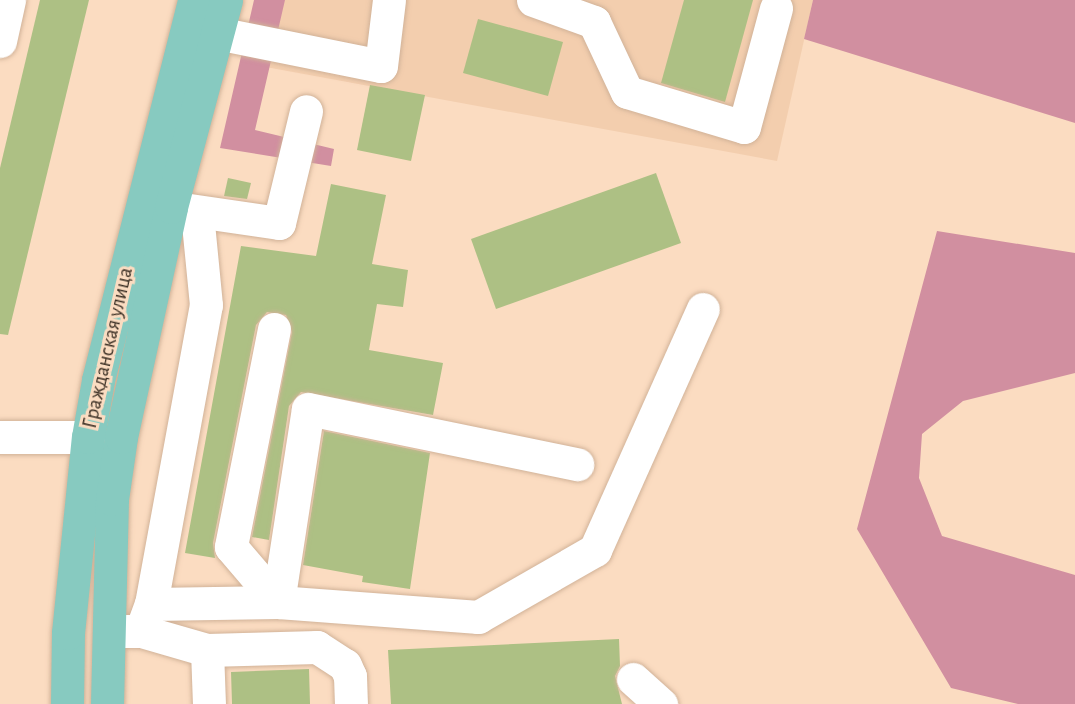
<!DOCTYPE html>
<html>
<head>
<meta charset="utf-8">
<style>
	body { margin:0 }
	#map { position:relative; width:1075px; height:704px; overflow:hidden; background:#fbdcc1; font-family:"Alegreya Sans",sans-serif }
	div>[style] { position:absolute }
	.built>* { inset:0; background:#f3ceae }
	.forest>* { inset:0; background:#d18fa0 }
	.building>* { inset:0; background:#adc084 }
	.roads { filter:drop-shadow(0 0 2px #d1b298) drop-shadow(0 0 2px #d1b298) }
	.minor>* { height:33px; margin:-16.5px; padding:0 16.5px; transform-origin:16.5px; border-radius:16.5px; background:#fff }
	.major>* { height:33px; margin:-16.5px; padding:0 16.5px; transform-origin:16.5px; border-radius:16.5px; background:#87cac0 }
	span { translate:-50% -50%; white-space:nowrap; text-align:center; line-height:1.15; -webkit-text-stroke:6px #fbdcc1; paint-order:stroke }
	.street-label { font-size:21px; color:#3c3025 }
</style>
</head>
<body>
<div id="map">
	<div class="built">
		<div style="clip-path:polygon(270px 0,813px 0,777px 161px,255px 65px)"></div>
	</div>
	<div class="forest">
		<div style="clip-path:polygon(254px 0,285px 0,255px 130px,334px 149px,331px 166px,220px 148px)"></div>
		<div style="clip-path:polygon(813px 0,1075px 0,1075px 123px,804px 39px)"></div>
		<div style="clip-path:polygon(937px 231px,1075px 253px,1075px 373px,963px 401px,922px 434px,919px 478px,942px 536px,1075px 575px,1075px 704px,1018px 704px,951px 688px,857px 529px)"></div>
	</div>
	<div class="building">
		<div style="clip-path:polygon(40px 0,89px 0,8px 335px,0 334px,0 168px)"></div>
		<div style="clip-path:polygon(684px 0,753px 0,725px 102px,661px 83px)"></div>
		<div style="clip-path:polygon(478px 19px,563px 42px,548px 96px,463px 73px)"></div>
		<div style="clip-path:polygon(370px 85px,425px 95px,411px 161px,357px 150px)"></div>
		<div style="clip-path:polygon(656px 173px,681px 243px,496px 309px,471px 239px)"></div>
		<div style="clip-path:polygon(228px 178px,251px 183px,247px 199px,224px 196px)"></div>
		<div style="clip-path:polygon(331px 184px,386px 195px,372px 264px,408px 270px,403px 307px,377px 304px,369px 350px,443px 363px,433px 415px,301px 392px,289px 406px,269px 540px,252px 537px,292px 332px,286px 315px,267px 312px,256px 325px,213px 543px,215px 558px,185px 553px,241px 246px,316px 256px)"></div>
		<div style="clip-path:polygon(324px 431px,430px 453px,410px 589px,362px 582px,363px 576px,303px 565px)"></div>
		<div style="clip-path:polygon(619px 639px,620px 666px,615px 676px,622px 704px,391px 704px,388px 650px)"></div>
		<div style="clip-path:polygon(309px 669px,310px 704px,232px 704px,231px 672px)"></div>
	</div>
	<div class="roads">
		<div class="minor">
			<div style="left:533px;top:0;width:65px;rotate:19.8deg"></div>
			<div style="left:594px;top:22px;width:77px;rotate:64.8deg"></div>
			<div style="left:627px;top:92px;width:122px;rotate:16.7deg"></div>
			<div style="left:744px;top:127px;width:123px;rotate:-74.9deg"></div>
			<div style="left:217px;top:33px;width:167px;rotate:11.4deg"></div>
			<div style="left:381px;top:66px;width:66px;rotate:-83.1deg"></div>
			<div style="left:0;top:41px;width:42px;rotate:-77.6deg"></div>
			<div style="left:176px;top:208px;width:104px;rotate:8.3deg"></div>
			<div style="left:279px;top:223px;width:115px;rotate:-76.4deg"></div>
			<div style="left:274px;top:329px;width:222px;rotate:101.2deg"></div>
			<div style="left:231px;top:547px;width:72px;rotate:49.5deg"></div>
			<div style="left:278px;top:602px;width:201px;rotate:4.3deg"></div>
			<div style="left:478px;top:617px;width:135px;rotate:-29.8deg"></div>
			<div style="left:595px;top:550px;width:264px;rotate:-65.9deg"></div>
			<div style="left:0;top:437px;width:88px"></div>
			<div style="left:151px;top:604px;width:127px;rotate:-0.9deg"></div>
			<div style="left:278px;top:602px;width:195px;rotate:-81.2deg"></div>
			<div style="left:308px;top:409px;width:275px;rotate:11.6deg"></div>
			<div style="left:119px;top:631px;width:22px"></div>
			<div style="left:141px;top:631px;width:69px;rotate:16.1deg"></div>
			<div style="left:207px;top:650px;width:110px;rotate:-1.6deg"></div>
			<div style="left:317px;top:647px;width:33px;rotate:33deg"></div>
			<div style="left:345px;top:665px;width:12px;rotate:66deg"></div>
			<div style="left:350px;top:676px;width:28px;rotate:88deg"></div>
			<div style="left:141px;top:631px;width:29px;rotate:-70deg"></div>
			<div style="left:151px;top:604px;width:304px;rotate:-79.6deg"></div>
			<div style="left:206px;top:305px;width:92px;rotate:-95.6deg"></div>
			<div style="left:207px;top:650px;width:54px;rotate:87.9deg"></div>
			<div style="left:633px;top:679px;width:38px;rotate:42deg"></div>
		</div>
		<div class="major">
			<div style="left:67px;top:704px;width:71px;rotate:-89.2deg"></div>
			<div style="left:68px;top:633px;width:197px;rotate:-84.2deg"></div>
			<div style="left:88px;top:437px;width:58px;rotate:-80deg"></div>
			<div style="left:98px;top:380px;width:392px;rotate:-75.8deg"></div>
			<div style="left:107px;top:704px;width:205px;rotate:-88.6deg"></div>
			<div style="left:112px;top:499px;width:63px;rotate:-81.7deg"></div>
			<div style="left:121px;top:437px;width:235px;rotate:-77.7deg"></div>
			<div style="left:171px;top:207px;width:214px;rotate:-75.1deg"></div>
		</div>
	</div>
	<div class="street-label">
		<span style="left:108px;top:348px;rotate:-77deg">Гражданская улица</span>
	</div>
</div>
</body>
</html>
